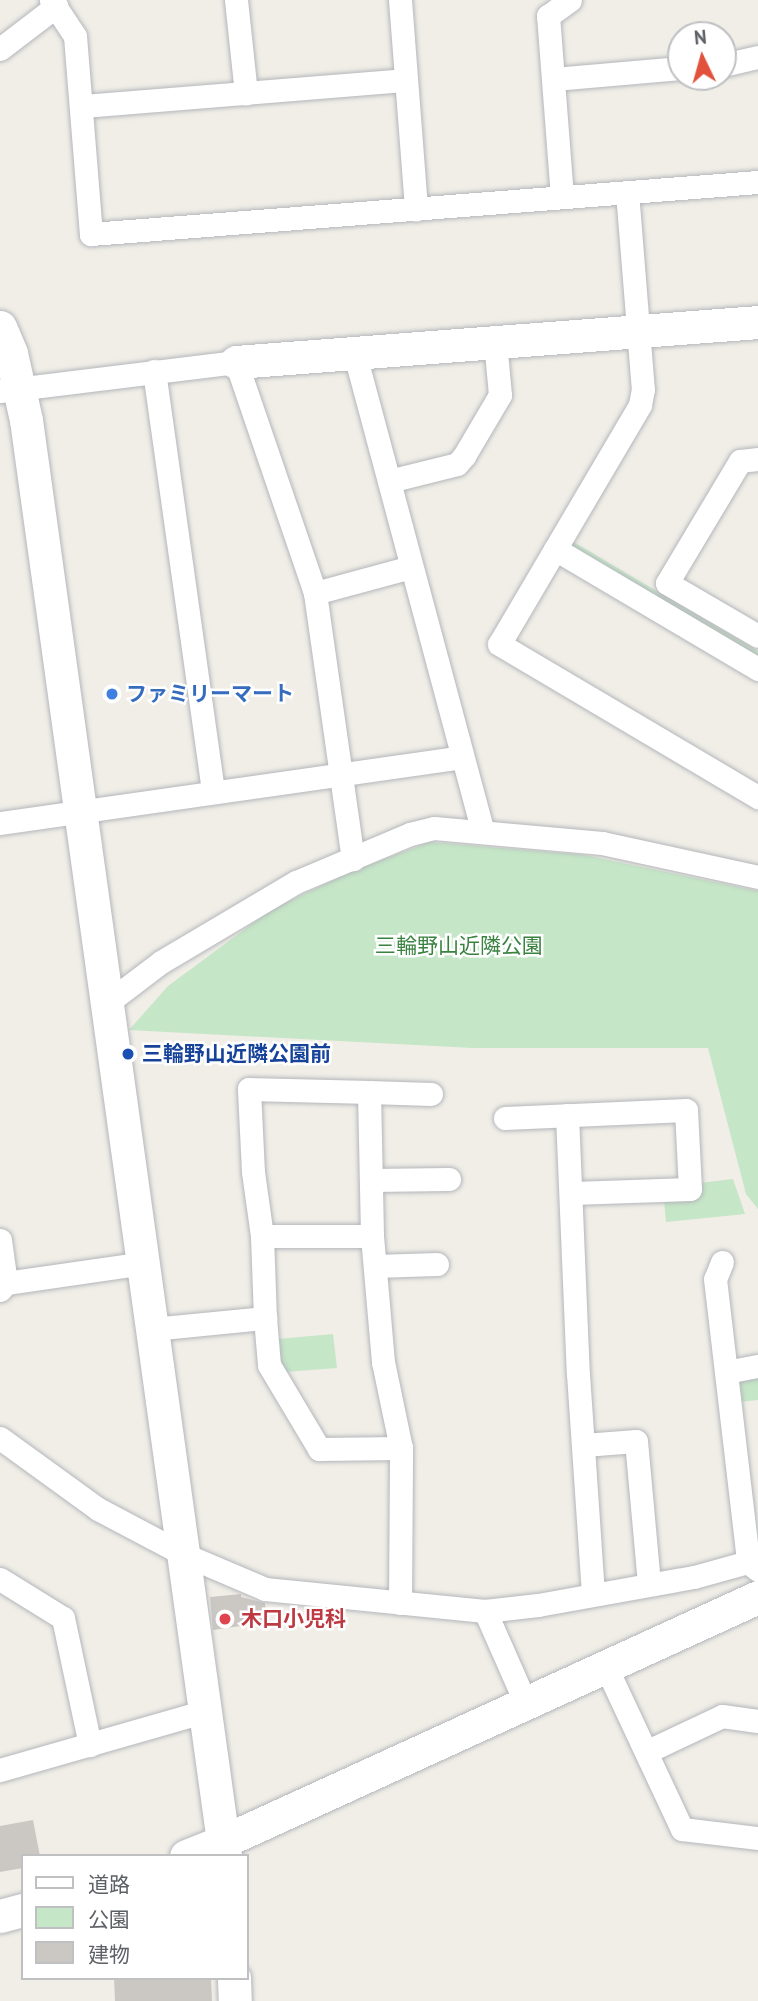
<!DOCTYPE html>
<html>
<head>
<meta charset="utf-8">
<style>
	body { margin:0 }
	#map { position:relative; width:758px; height:2001px; overflow:hidden; background:#f0eee7; font-family:"PT Sans","Noto Sans JP",sans-serif }
	div>[style] { position:absolute }
	.green>* { inset:0; background:#c5e6c7 }
	.building>* { inset:0; background:#cbc8c4 }
	.roads { filter:drop-shadow(0 0 2px #b4b6bb) drop-shadow(0 0 2px #b4b6bb) }
	.street>* { height:23px; margin:-11.5px; padding:0 11.5px; transform-origin:11.5px; border-radius:11.5px; background:#fff }
	.secondary>* { height:33px; margin:-16.5px; padding:0 16.5px; transform-origin:16.5px; border-radius:16.5px; background:#fff }
	.dots>* { width:19px; height:19px; translate:-50% -50%; box-sizing:border-box; border:4px solid #fff; border-radius:50% }
	span { translate:-50% -50%; white-space:nowrap; text-align:center; line-height:1.15; -webkit-text-stroke:5px #fff; paint-order:stroke }
	.shop-label { font-size:21px; color:#366cbe; font-weight:700 }
	.left { translate:0 -50%; text-align:left }
	.park-label { font-size:21px; color:#3a8240 }
	.transit-label { font-size:21px; color:#164399; font-weight:700 }
	.health-label { font-size:21px; color:#be3a42; font-weight:700 }
	.legend { position:absolute; left:21px; top:1854px; width:228px; height:126px; box-sizing:border-box; background:#fff; border:2px solid #bfc0c2; margin:0; padding:9px 12px; list-style:none; font-size:21px; color:#5e6166 }
	.legend li { display:flex; align-items:center; gap:14px; height:35px }
	.legend b { width:35px; border:2px solid #bfc0c2 }
	.north { position:absolute; left:667px; top:21px; width:70px; height:70px; box-sizing:border-box; background:#fff; border:2px solid #bfc0c2; border-radius:50%; rotate:355deg; font-size:19px; font-weight:700; line-height:28px; text-align:center; color:#5e6166 }
	.north::after { content:''; display:block; margin:auto; width:24px; height:32px; background:#e1513c; clip-path:polygon(50% 0,100% 100%,50% 72%,0 100%) }
</style>
</head>
<body>
<div id="map">
	<div class="green">
		<div style="clip-path:polygon(572px 541px,758px 651px,758px 659px,572px 549px)"></div>
		<div style="clip-path:polygon(430px 842px,584px 855px,758px 891px,758px 1209px,746px 1194px,708px 1048px,473px 1048px,129px 1030px,168px 986px,271px 910px,350px 872px)"></div>
		<div style="clip-path:polygon(733px 1179px,745px 1214px,666px 1222px,664px 1200px,699px 1199px,700px 1183px)"></div>
		<div style="clip-path:polygon(333px 1334px,337px 1368px,285px 1372px,279px 1362px,278px 1339px)"></div>
		<div style="clip-path:polygon(758px 1374px,758px 1400px,739px 1402px,735px 1382px)"></div>
	</div>
	<div class="building">
		<div style="clip-path:polygon(241px 1594px,241px 1597px,265px 1603px,267px 1622px,213px 1630px,210px 1597px)"></div>
		<div style="clip-path:polygon(33px 1820px,40px 1856px,23px 1856px,23px 1868px,0 1872px,0 1826px)"></div>
		<div style="clip-path:polygon(114px 1978px,211px 1978px,212px 2001px,115px 2001px)"></div>
	</div>
	<div class="roads">
		<div class="street">
			<div style="left:51px;top:0;width:43px;rotate:56.3deg"></div>
			<div style="left:75px;top:36px;width:199px;rotate:85.4deg"></div>
			<div style="left:91px;top:234px;width:669px;rotate:-4.46deg"></div>
			<div style="left:236px;top:0;width:94px;rotate:83.9deg"></div>
			<div style="left:400px;top:0;width:210px;rotate:85.6deg"></div>
			<div style="left:0;top:49px;width:71px;rotate:-37.5deg"></div>
			<div style="left:723px;top:65px;width:36px;rotate:-13deg"></div>
			<div style="left:554px;top:79px;width:127px;rotate:-5deg"></div>
			<div style="left:82px;top:106px;width:324px;rotate:-4.6deg"></div>
			<div style="left:627px;top:192px;width:198px;rotate:85.4deg"></div>
			<div style="left:643px;top:389px;width:16px;rotate:101deg"></div>
			<div style="left:640px;top:405px;width:277px;rotate:120.5deg"></div>
			<div style="left:499px;top:644px;width:301px;rotate:30.6deg"></div>
			<div style="left:562px;top:197px;width:182px;rotate:-94.4deg"></div>
			<div style="left:548px;top:16px;width:27px;rotate:-36deg"></div>
			<div style="left:354px;top:351px;width:497px;rotate:75deg"></div>
			<div style="left:154px;top:371px;width:425px;rotate:82deg"></div>
			<div style="left:0;top:391px;width:238px;rotate:-7deg"></div>
			<div style="left:236px;top:362px;width:244px;rotate:71.1deg"></div>
			<div style="left:315px;top:593px;width:269px;rotate:81.9deg"></div>
			<div style="left:758px;top:459px;width:18px;rotate:174deg"></div>
			<div style="left:740px;top:461px;width:142px;rotate:120.9deg"></div>
			<div style="left:667px;top:583px;width:105px;rotate:30.2deg"></div>
			<div style="left:389px;top:481px;width:70px;rotate:-14deg"></div>
			<div style="left:457px;top:464px;width:11px;rotate:-49deg"></div>
			<div style="left:464px;top:456px;width:71px;rotate:-59.5deg"></div>
			<div style="left:500px;top:395px;width:54px;rotate:-95.3deg"></div>
			<div style="left:555px;top:549px;width:236px;rotate:30.6deg"></div>
			<div style="left:315px;top:593px;width:99px;rotate:-15.2deg"></div>
			<div style="left:0;top:823px;width:466px;rotate:-8.1deg"></div>
			<div style="left:107px;top:1003px;width:68px;rotate:-37.2deg"></div>
			<div style="left:161px;top:962px;width:157px;rotate:-30.7deg"></div>
			<div style="left:296px;top:882px;width:124px;rotate:-22.8deg"></div>
			<div style="left:410px;top:834px;width:25px;rotate:-14deg"></div>
			<div style="left:434px;top:828px;width:169px;rotate:5.1deg"></div>
			<div style="left:602px;top:843px;width:160px;rotate:12.3deg"></div>
			<div style="left:369px;top:1092px;width:62px;rotate:1.8deg"></div>
			<div style="left:567px;top:1115px;width:259px;rotate:87.6deg"></div>
			<div style="left:578px;top:1374px;width:220px;rotate:86.1deg"></div>
			<div style="left:505px;top:1118px;width:181px;rotate:-2.5deg"></div>
			<div style="left:686px;top:1110px;width:79px;rotate:87.1deg"></div>
			<div style="left:690px;top:1189px;width:118px;rotate:178.1deg"></div>
			<div style="left:371px;top:1180px;width:78px;rotate:-0.7deg"></div>
			<div style="left:0;top:1240px;width:43px;rotate:82.1deg"></div>
			<div style="left:722px;top:1262px;width:18px;rotate:112deg"></div>
			<div style="left:715px;top:1279px;width:285px;rotate:83.3deg"></div>
			<div style="left:375px;top:1266px;width:62px;rotate:-1.8deg"></div>
			<div style="left:0;top:1290px;width:9px;rotate:-49deg"></div>
			<div style="left:6px;top:1283px;width:139px;rotate:-8.2deg"></div>
			<div style="left:265px;top:1318px;width:82px;rotate:-92.1deg"></div>
			<div style="left:262px;top:1236px;width:65px;rotate:-98deg"></div>
			<div style="left:253px;top:1172px;width:83px;rotate:-92.8deg"></div>
			<div style="left:249px;top:1089px;width:120px;rotate:1.4deg"></div>
			<div style="left:369px;top:1092px;width:144px;rotate:88.8deg"></div>
			<div style="left:152px;top:1329px;width:114px;rotate:-5.6deg"></div>
			<div style="left:265px;top:1318px;width:47px;rotate:85.1deg"></div>
			<div style="left:269px;top:1365px;width:98px;rotate:59.2deg"></div>
			<div style="left:319px;top:1449px;width:82px;rotate:-0.7deg"></div>
			<div style="left:401px;top:1448px;width:88px;rotate:-101.8deg"></div>
			<div style="left:383px;top:1362px;width:126px;rotate:-95deg"></div>
			<div style="left:372px;top:1236px;width:110px;rotate:180deg"></div>
			<div style="left:726px;top:1372px;width:33px;rotate:-11deg"></div>
			<div style="left:0;top:1438px;width:121px;rotate:35.9deg"></div>
			<div style="left:98px;top:1509px;width:96px;rotate:27.9deg"></div>
			<div style="left:183px;top:1554px;width:89px;rotate:23.1deg"></div>
			<div style="left:265px;top:1589px;width:221px;rotate:5.7deg"></div>
			<div style="left:485px;top:1611px;width:53px;rotate:-6.5deg"></div>
			<div style="left:538px;top:1605px;width:158px;rotate:-10.2deg"></div>
			<div style="left:694px;top:1577px;width:56px;rotate:-15.5deg"></div>
			<div style="left:748px;top:1562px;width:13px;rotate:39deg"></div>
			<div style="left:584px;top:1445px;width:52px;rotate:-4.4deg"></div>
			<div style="left:636px;top:1441px;width:144px;rotate:84.8deg"></div>
			<div style="left:0;top:1579px;width:74px;rotate:31.8deg"></div>
			<div style="left:63px;top:1618px;width:130px;rotate:78deg"></div>
			<div style="left:400px;top:1603px;width:155px;rotate:-89.6deg"></div>
			<div style="left:485px;top:1611px;width:102px;rotate:66.2deg"></div>
			<div style="left:606px;top:1667px;width:179px;rotate:64.9deg"></div>
			<div style="left:682px;top:1829px;width:77px;rotate:6.8deg"></div>
			<div style="left:646px;top:1752px;width:84px;rotate:-25.3deg"></div>
			<div style="left:722px;top:1716px;width:36px;rotate:8deg"></div>
			<div style="left:0;top:1770px;width:214px;rotate:-16deg"></div>
		</div>
		<div class="secondary">
			<div style="left:0;top:327px;width:28px;rotate:67deg"></div>
			<div style="left:11px;top:353px;width:69px;rotate:77.4deg"></div>
			<div style="left:26px;top:420px;width:1450px;rotate:82.11deg"></div>
			<div style="left:236px;top:362px;width:524px;rotate:-4.38deg"></div>
			<div style="left:186px;top:1856px;width:41px;rotate:-21.5deg"></div>
			<div style="left:224px;top:1841px;width:587px;rotate:-24.56deg"></div>
			<div style="left:0;top:1916px;width:24px;rotate:-15deg"></div>
			<div style="left:234px;top:1978px;width:23px;rotate:88deg"></div>
		</div>
	</div>
	<div class="dots">
		<div style="left:112px;top:694px;background:#3f7fe0"></div>
		<div style="left:128px;top:1054px;background:#1a4fb4"></div>
		<div style="left:225px;top:1619px;background:#e0444e"></div>
	</div>
	<div class="shop-label">
		<span class="left" style="left:126px;top:694px">ファミリーマート</span>
	</div>
	<div class="park-label">
		<span style="left:459px;top:946px">三輪野山近隣公園</span>
	</div>
	<div class="transit-label">
		<span class="left" style="left:142px;top:1054px">三輪野山近隣公園前</span>
	</div>
	<div class="health-label">
		<span class="left" style="left:241px;top:1619px">木口小児科</span>
	</div>
	<ul class="legend">
	<li><b style="height:9px;background:#fff"></b>道路</li>
	<li><b style="height:19px;background:#c5e6c7"></b>公園</li>
	<li><b style="height:19px;background:#cbc8c4"></b>建物</li>
	</ul>
	<div class="north">N</div>
</div>
</body>
</html>
